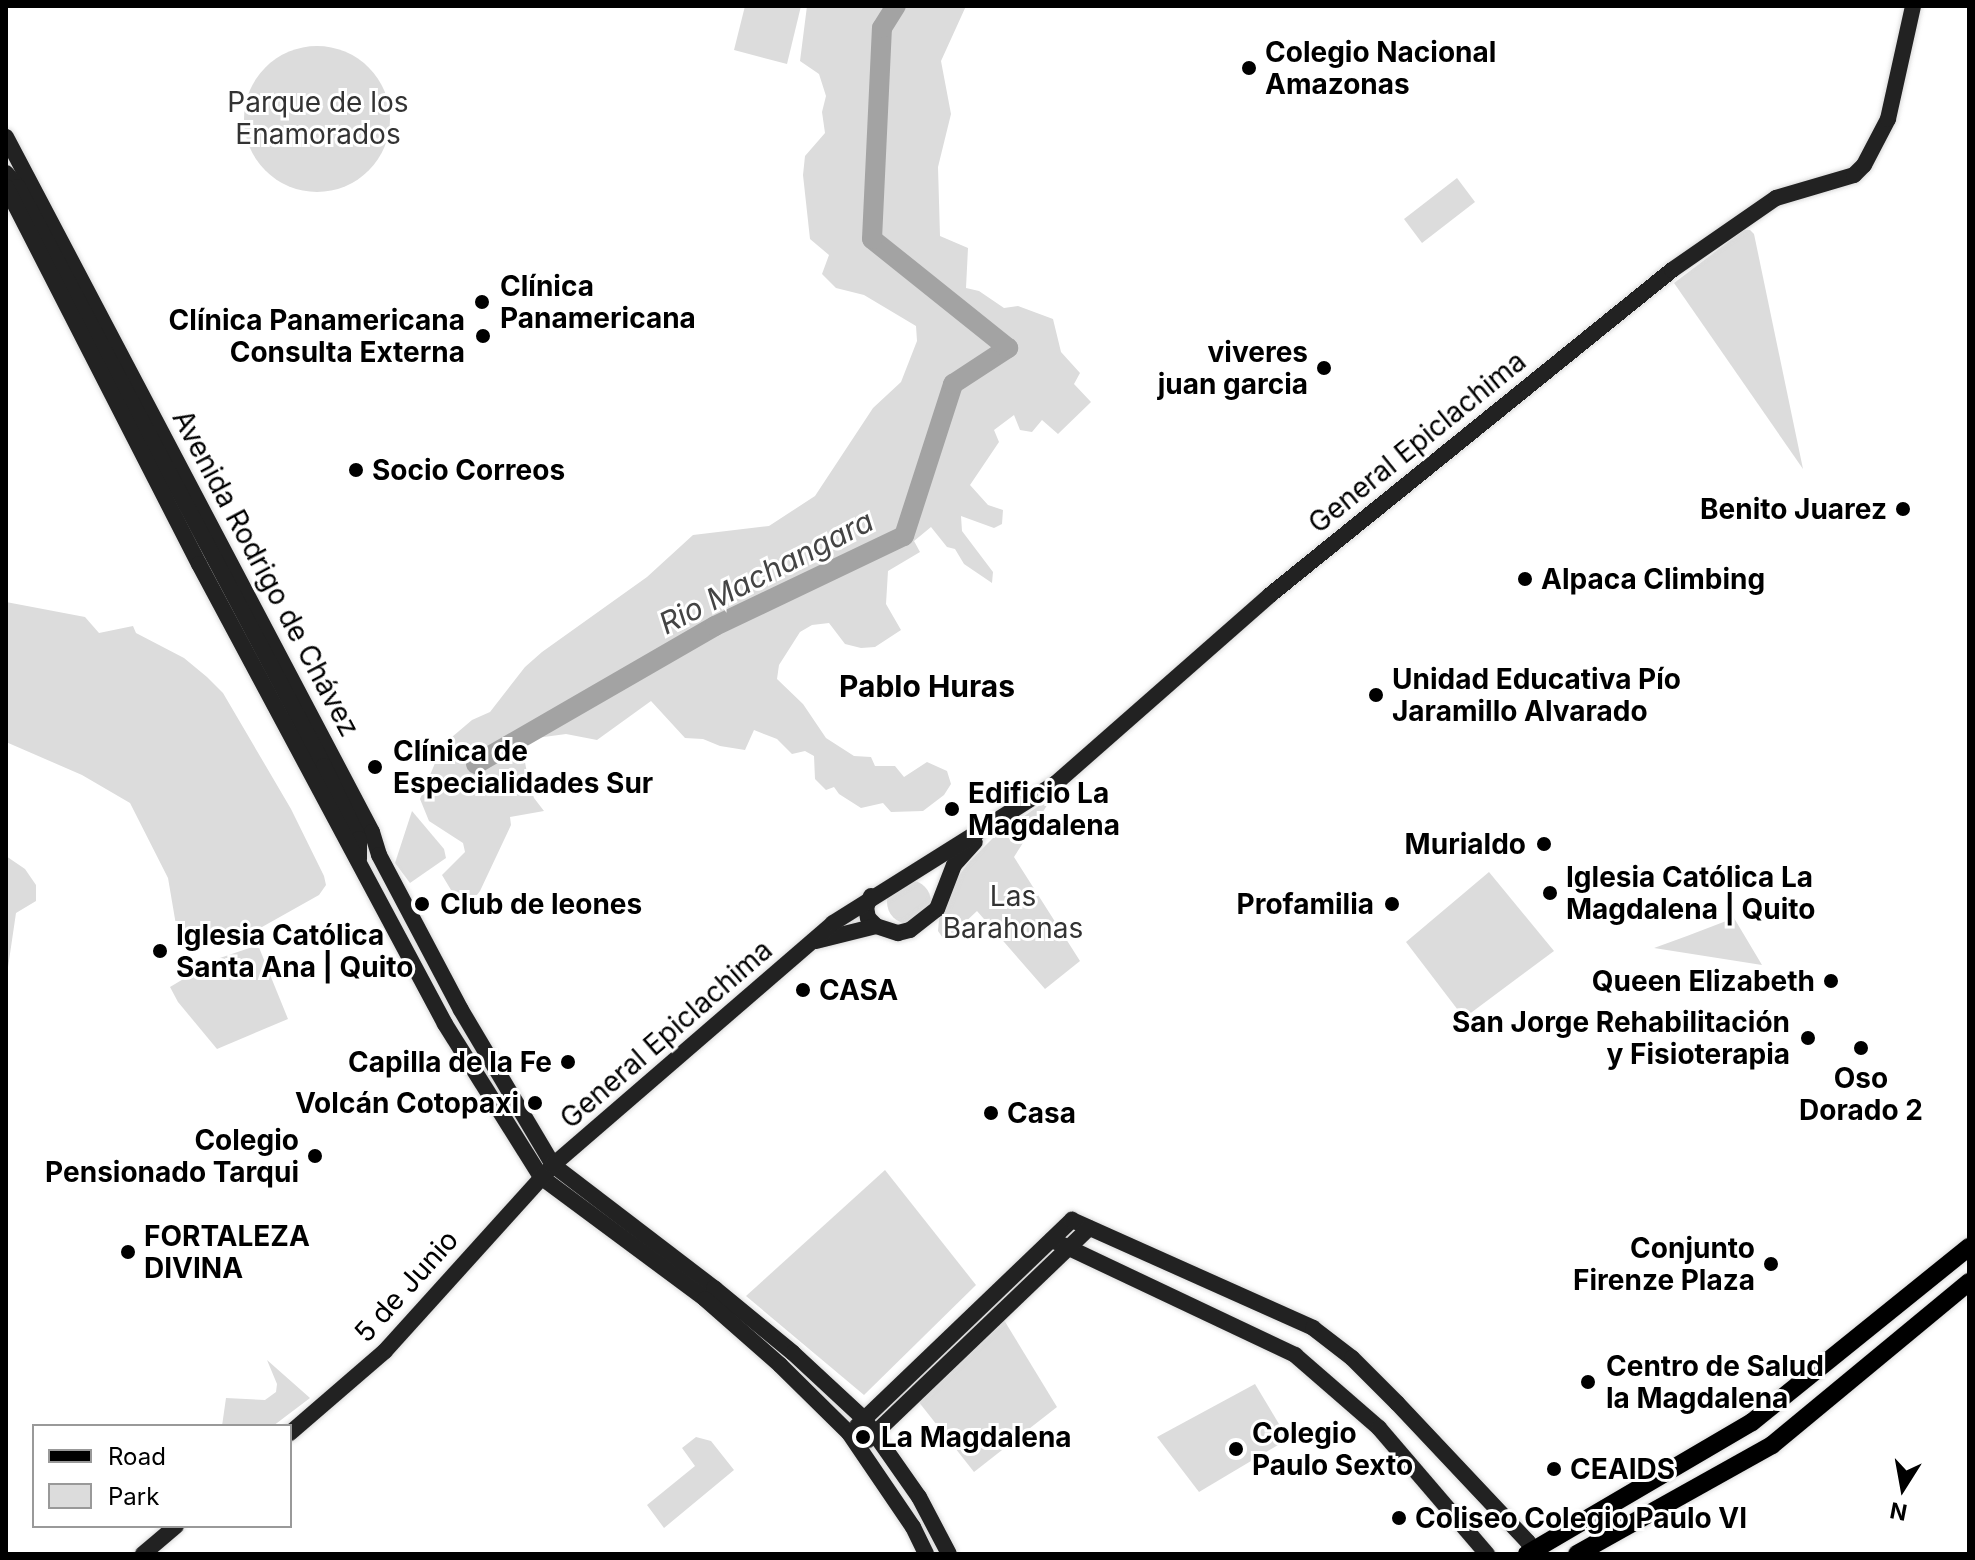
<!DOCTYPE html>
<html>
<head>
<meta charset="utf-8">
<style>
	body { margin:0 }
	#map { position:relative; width:1975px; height:1560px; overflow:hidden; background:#fff; font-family:Inter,sans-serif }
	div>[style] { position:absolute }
	.green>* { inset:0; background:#dcdcdc }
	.round { border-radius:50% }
	.river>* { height:20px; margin:-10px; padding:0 10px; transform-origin:10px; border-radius:10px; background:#a3a3a3 }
	.roads { filter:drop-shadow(0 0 2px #dbdbdb) drop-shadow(0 0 2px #dbdbdb) }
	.secondary>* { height:16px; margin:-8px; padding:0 8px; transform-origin:8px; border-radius:8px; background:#222 }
	.primary>* { height:18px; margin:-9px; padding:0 9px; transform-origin:9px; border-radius:9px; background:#000 }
	.dots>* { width:22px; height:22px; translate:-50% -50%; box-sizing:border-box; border:4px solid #fff; border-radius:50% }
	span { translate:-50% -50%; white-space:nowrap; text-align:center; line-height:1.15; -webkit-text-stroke:6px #fff; paint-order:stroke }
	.poi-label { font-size:28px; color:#000; font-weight:700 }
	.left { translate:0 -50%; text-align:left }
	.right { translate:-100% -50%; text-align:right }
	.park-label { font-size:28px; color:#333 }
	.street-label { font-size:28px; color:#000 }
	.water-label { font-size:30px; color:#444; font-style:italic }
	.neighbourhood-label { font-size:30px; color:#000; font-weight:700 }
	.frame { position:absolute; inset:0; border:8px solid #000; pointer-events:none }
	.legend { position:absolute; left:32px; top:1424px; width:260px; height:104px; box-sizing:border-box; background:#fff; border:2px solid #999; margin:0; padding:10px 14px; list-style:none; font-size:24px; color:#000 }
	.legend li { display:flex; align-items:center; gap:16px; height:40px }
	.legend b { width:40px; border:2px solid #999 }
	.north { position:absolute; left:1863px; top:1448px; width:80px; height:80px; -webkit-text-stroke:6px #fff; paint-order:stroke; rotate:191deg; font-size:22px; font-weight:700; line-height:32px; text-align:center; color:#000 }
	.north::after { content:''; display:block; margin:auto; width:28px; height:36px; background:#000; clip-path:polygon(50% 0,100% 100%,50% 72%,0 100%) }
</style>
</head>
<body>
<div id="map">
	<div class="green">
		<div style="clip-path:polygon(745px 6px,801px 6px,787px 64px,734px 50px)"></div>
		<div style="clip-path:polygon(807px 6px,966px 6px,941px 61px,951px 114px,938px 167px,940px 236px,968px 248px,966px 288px,979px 291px,1004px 308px,1018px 306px,1053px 319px,1061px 352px,1080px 373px,1074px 384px,1091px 402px,1058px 434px,1042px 420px,1032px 432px,1020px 430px,1014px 415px,994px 430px,999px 442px,970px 485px,988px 505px,1003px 510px,1002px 524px,994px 528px,961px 516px,962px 531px,993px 572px,992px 583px,964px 564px,955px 549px,947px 547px,931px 527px,914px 541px,920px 552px,888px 571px,886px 604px,901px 630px,875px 647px,861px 648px,845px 644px,829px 623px,812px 625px,800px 632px,779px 665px,777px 679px,803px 704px,826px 738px,854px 756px,871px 757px,875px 766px,895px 766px,904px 777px,927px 762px,947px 771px,951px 784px,944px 795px,923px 811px,891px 812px,883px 803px,861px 808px,839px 794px,834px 787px,826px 790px,815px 779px,814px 756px,805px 751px,792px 754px,777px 739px,754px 730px,745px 750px,720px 746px,703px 739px,685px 738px,651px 701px,597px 740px,566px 734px,529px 739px,522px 747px,529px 783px,534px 798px,544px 811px,510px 817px,511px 825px,480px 891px,467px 908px,460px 905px,442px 875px,465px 852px,463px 843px,429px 821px,420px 799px,438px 756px,452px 737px,472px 720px,490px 712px,525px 667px,542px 652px,647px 577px,693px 535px,769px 526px,815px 496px,873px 408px,901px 382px,917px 341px,916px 326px,864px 295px,836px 288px,822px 274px,829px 255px,810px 239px,803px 175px,805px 156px,825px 133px,822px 112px,826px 96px,819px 74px,800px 61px)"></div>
		<div class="round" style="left:244px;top:46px;width:146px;height:146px"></div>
		<div style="clip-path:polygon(1457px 178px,1475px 202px,1422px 243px,1404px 219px)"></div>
		<div style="clip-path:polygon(1744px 230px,1750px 230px,1754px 234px,1803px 469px,1674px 283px)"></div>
		<div style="clip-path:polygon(6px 602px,85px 617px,99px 633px,133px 626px,136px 633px,184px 658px,207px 677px,223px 693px,291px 809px,324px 876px,326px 885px,319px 895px,262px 927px,210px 938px,182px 934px,176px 925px,168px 878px,130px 803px,82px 775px,6px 742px)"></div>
		<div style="clip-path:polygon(1053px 796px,1014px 857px,1080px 961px,1045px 989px,977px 911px,945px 941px,938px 931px,940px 908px,952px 885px,969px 862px,994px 837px)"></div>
		<div style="clip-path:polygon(412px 811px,444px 849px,446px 858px,410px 883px,395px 863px)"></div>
		<div style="clip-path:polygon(6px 856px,25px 869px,36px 885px,36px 901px,16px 913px,6px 981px)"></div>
		<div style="clip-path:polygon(1489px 872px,1554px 951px,1464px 1018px,1406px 942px)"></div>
		<div class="round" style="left:887px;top:880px;width:44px;height:44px"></div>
		<div style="clip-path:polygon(1734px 918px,1762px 965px,1654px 948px,1687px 936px)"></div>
		<div style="clip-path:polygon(258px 945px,288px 1019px,217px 1049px,178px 1002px,170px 987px,217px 959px)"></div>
		<div style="clip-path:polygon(885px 1170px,976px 1285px,864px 1395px,746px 1296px)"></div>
		<div style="clip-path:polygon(1004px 1320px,1057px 1407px,974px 1472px,918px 1401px)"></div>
		<div style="clip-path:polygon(267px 1360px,310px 1398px,273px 1426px,222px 1426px,226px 1398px,265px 1400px,276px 1392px,277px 1384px)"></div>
		<div style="clip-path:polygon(1255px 1384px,1288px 1439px,1199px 1492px,1157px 1437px)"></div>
		<div style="clip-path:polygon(696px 1437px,711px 1441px,734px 1470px,664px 1528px,647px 1505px,695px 1466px,682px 1448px)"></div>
	</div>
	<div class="river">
		<div style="left:476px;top:764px;width:276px;rotate:-30deg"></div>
		<div style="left:715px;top:626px;width:209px;rotate:-25.5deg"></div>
		<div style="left:904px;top:536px;width:160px;rotate:-72.1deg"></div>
		<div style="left:953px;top:384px;width:66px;rotate:-33.2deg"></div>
		<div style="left:1008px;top:348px;width:174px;rotate:-141.3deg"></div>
		<div style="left:872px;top:239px;width:211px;rotate:-87.3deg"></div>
		<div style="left:882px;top:28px;width:26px;rotate:-58deg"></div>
	</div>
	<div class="roads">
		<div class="secondary">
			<div style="left:6px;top:137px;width:785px;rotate:62.23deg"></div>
			<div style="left:372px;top:832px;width:24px;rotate:73deg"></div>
			<div style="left:379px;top:855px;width:175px;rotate:62.1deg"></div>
			<div style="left:461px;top:1010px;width:180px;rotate:59.3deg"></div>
			<div style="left:553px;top:1165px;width:203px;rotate:37.4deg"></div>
			<div style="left:714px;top:1288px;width:102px;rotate:39.4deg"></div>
			<div style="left:793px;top:1353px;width:98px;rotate:42.9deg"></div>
			<div style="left:865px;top:1420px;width:94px;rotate:55deg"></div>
			<div style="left:919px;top:1497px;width:64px;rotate:62.2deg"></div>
			<div style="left:6px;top:173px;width:18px;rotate:49deg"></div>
			<div style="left:18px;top:187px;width:655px;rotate:62.14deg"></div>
			<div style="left:324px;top:766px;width:81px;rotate:64.4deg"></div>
			<div style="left:359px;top:839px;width:20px;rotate:90deg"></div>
			<div style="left:6px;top:187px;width:424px;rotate:62.9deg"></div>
			<div style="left:199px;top:564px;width:522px;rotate:61.86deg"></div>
			<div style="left:445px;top:1024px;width:181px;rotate:57.9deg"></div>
			<div style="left:541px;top:1177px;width:204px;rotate:36.6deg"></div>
			<div style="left:705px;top:1299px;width:100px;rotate:41.3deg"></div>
			<div style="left:780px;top:1365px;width:97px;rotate:44.6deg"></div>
			<div style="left:849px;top:1433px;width:114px;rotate:55.8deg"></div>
			<div style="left:913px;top:1527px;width:30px;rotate:64deg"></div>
			<div style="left:871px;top:896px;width:12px;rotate:114deg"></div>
			<div style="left:866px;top:907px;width:11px;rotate:80deg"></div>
			<div style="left:868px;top:918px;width:11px;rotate:45deg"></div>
			<div style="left:876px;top:926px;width:23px;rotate:18deg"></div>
			<div style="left:898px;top:933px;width:12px;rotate:-14deg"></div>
			<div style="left:910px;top:930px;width:34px;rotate:-38deg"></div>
			<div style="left:937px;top:909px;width:47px;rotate:-68.9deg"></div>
			<div style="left:954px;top:865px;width:31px;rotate:-48deg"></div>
			<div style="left:816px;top:941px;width:62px;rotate:-14deg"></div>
			<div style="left:1052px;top:1240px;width:269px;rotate:25.3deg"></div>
			<div style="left:1295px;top:1355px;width:111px;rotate:41deg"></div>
			<div style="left:1379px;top:1428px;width:166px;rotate:49.4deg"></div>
			<div style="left:857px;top:1426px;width:298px;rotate:-43.8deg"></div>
			<div style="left:1072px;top:1220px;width:264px;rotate:24.1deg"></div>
			<div style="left:1313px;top:1328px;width:49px;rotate:37.6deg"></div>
			<div style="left:1352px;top:1358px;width:64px;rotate:45deg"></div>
			<div style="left:1397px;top:1403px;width:191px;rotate:46.7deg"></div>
			<div style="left:1528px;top:1542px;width:13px;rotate:63deg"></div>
			<div style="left:290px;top:1433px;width:125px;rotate:-40.8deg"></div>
			<div style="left:385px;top:1351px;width:251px;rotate:-47.9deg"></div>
			<div style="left:553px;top:1165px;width:370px;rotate:-40.8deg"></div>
			<div style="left:833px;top:923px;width:262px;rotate:-32.1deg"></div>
			<div style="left:1055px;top:784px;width:286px;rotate:-41.3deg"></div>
			<div style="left:1270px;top:595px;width:517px;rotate:-38.95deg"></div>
			<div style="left:1672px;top:270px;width:126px;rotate:-34.7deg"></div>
			<div style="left:1776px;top:198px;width:81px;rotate:-16.4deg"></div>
			<div style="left:1854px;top:175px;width:14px;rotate:-45deg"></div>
			<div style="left:1864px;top:165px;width:52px;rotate:-62.4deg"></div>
			<div style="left:1888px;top:119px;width:116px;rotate:-77.5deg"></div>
			<div style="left:868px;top:1440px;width:306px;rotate:-43.8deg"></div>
			<div style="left:143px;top:1554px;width:43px;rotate:-40.3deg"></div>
		</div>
		<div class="primary">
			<div style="left:1527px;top:1554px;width:261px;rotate:-30.4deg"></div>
			<div style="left:1752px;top:1422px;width:279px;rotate:-38.9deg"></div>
			<div style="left:1577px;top:1554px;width:223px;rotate:-29.2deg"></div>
			<div style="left:1772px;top:1445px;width:256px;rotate:-39.6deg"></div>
		</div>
	</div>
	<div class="dots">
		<div style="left:1249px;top:68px;background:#000"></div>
		<div style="left:482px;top:302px;background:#000"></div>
		<div style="left:483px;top:336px;background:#000"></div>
		<div style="left:1324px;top:368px;background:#000"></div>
		<div style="left:356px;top:470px;background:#000"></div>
		<div style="left:1903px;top:509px;background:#000"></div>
		<div style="left:1525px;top:579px;background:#000"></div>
		<div style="left:1376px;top:695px;background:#000"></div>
		<div style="left:375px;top:767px;background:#000"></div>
		<div style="left:952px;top:809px;background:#000"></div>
		<div style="left:1544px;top:844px;background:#000"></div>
		<div style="left:1550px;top:893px;background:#000"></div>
		<div style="left:422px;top:904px;background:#000"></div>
		<div style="left:1392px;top:904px;background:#000"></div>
		<div style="left:160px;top:951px;background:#000"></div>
		<div style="left:1831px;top:981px;background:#000"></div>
		<div style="left:803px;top:990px;background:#000"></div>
		<div style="left:1808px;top:1038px;background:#000"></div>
		<div style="left:1861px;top:1048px;background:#000"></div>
		<div style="left:568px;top:1062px;background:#000"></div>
		<div style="left:535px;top:1103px;background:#000"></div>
		<div style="left:991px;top:1113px;background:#000"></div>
		<div style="left:315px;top:1156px;background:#000"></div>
		<div style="left:128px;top:1252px;background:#000"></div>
		<div style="left:1771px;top:1264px;background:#000"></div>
		<div style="left:1588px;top:1382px;background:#000"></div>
		<div style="left:863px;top:1437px;background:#000"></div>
		<div style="left:1236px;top:1449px;background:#000"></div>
		<div style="left:1554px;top:1469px;background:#000"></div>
		<div style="left:1399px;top:1518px;background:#000"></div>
	</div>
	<div class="poi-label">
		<span class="left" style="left:1265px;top:68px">Colegio Nacional<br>Amazonas</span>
		<span class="left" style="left:500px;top:302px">Clínica<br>Panamericana</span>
		<span class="right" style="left:465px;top:336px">Clínica Panamericana<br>Consulta Externa</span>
		<span class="right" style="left:1308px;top:368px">viveres<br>juan garcia</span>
		<span class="left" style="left:372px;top:470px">Socio Correos</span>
		<span class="right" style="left:1887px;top:509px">Benito Juarez</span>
		<span class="left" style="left:1541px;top:579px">Alpaca Climbing</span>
		<span class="left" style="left:1392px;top:695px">Unidad Educativa Pío<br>Jaramillo Alvarado</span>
		<span class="left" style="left:393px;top:767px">Clínica de<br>Especialidades Sur</span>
		<span class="left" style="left:968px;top:809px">Edificio La<br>Magdalena</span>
		<span class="right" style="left:1526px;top:844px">Murialdo</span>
		<span class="left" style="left:1566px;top:893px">Iglesia Católica La<br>Magdalena | Quito</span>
		<span class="left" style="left:440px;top:904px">Club de leones</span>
		<span class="right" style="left:1374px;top:904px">Profamilia</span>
		<span class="left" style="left:176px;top:951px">Iglesia Católica<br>Santa Ana | Quito</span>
		<span class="right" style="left:1815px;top:981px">Queen Elizabeth</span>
		<span class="left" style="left:819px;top:990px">CASA</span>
		<span class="right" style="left:1790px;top:1038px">San Jorge Rehabilitación<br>y Fisioterapia</span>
		<span class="right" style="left:552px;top:1062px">Capilla de la Fe</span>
		<span style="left:1861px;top:1094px">Oso<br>Dorado 2</span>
		<span class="right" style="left:519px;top:1103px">Volcán Cotopaxi</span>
		<span class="left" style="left:1007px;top:1113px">Casa</span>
		<span class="right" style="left:299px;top:1156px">Colegio<br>Pensionado Tarqui</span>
		<span class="left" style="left:144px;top:1252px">FORTALEZA<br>DIVINA</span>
		<span class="right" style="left:1755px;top:1264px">Conjunto<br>Firenze Plaza</span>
		<span class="left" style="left:1606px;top:1382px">Centro de Salud<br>la Magdalena</span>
		<span class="left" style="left:1252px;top:1449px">Colegio<br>Paulo Sexto</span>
		<span class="left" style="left:881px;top:1437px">La Magdalena</span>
		<span class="left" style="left:1570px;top:1469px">CEAIDS</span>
		<span class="left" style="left:1415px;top:1518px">Coliseo Colegio Paulo VI</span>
	</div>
	<div class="park-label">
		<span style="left:318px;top:118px">Parque de los<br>Enamorados</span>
		<span style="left:1013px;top:912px">Las<br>Barahonas</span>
	</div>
	<div class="street-label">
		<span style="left:1417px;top:442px;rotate:-39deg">General Epiclachima</span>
		<span style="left:266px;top:573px;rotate:62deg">Avenida Rodrigo de Chávez</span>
		<span style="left:666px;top:1034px;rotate:-41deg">General Epiclachima</span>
		<span style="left:406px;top:1286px;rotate:-48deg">5 de Junio</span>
	</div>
	<div class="water-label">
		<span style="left:766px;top:572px;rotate:-27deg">Rio Machangara</span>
	</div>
	<div class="neighbourhood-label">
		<span style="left:927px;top:686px">Pablo Huras</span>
	</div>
	<div class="frame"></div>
	<ul class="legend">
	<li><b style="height:10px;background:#000"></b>Road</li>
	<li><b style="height:22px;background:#dcdcdc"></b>Park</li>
	</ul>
	<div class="north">N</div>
</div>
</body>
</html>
